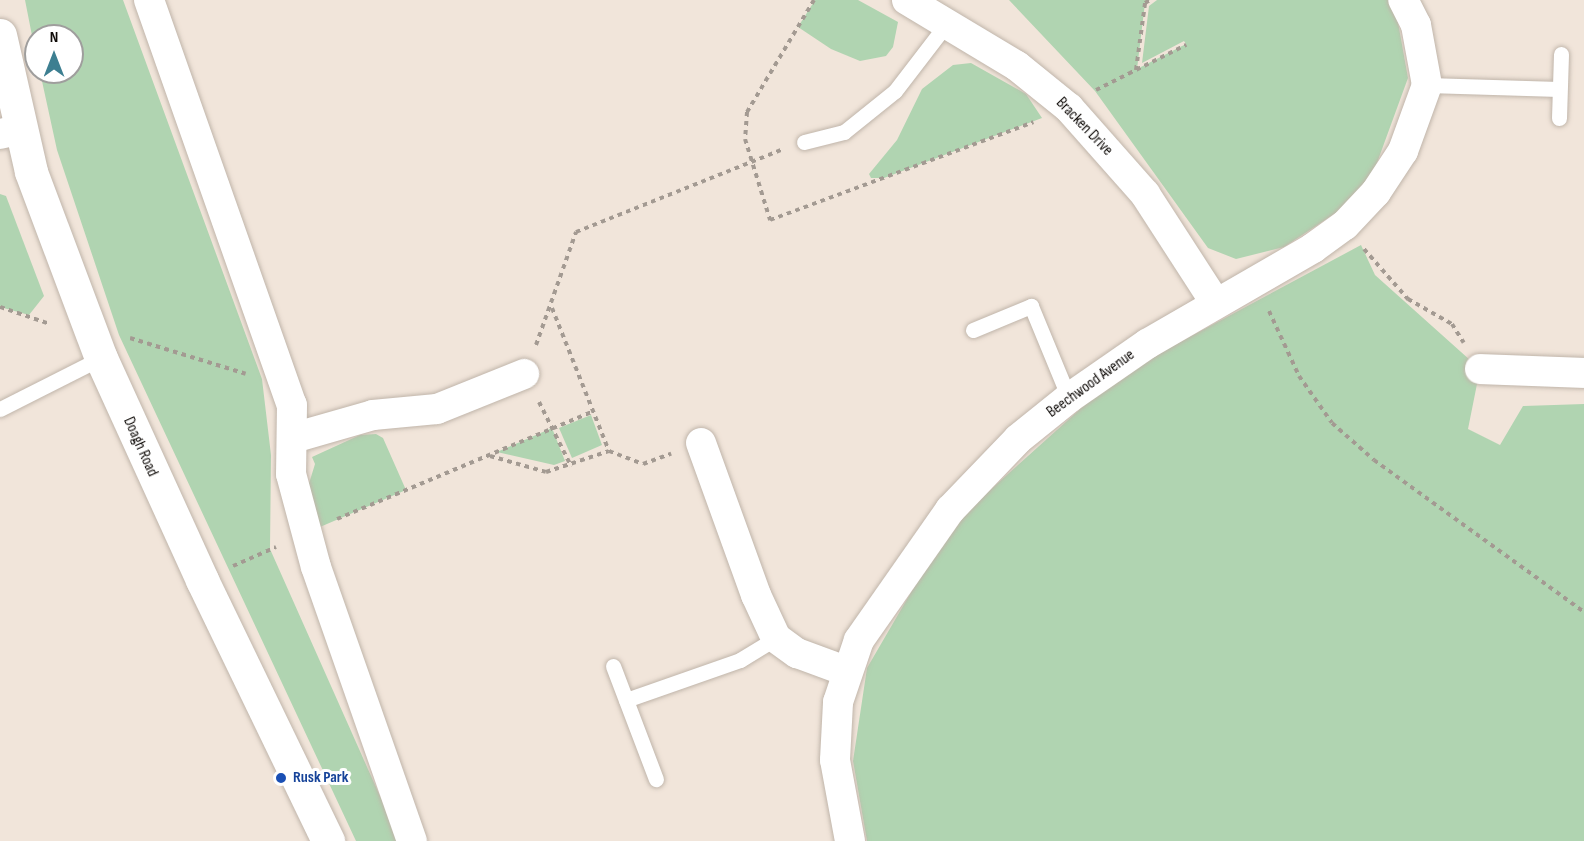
<!DOCTYPE html>
<html>
<head>
<meta charset="utf-8">
<style>
	body { margin:0 }
	#map { position:relative; width:1584px; height:841px; overflow:hidden; background:#f1e5da; font-family:"Sofia Sans Condensed",sans-serif }
	div>[style] { position:absolute }
	.green>* { inset:0; background:#b0d4b1 }
	.path>* { height:4px; margin-top:-2px; transform-origin:0; background:repeating-linear-gradient(90deg,#a39a92 0 4.5px,transparent 0 9px) }
	.roads { filter:drop-shadow(0 0 2px #c0b5aa) drop-shadow(0 0 2px #c0b5aa) }
	.service>* { height:15px; margin:-7.5px; padding:0 7.5px; transform-origin:7.5px; border-radius:7.5px; background:#fff }
	.minor>* { height:30px; margin:-15px; padding:0 15px; transform-origin:15px; border-radius:15px; background:#fff }
	.secondary>* { height:33px; margin:-16.5px; padding:0 16.5px; transform-origin:16.5px; border-radius:16.5px; background:#fff }
	.dots>* { width:16px; height:16px; translate:-50% -50%; box-sizing:border-box; border:3px solid #fff; border-radius:50% }
	span { translate:-50% -50%; white-space:nowrap; text-align:center; line-height:1.15; -webkit-text-stroke:6px #fff; paint-order:stroke }
	.street-label { font-size:16px; color:#100c09 }
	.transit-label { font-size:16px; color:#164399; font-weight:700 }
	.left { translate:0 -50%; text-align:left }
	.north { position:absolute; left:24px; top:24px; width:60px; height:60px; box-sizing:border-box; background:#fff; border:2px solid #9f9e9d; border-radius:50%; rotate:0deg; font-size:16px; font-weight:700; line-height:24px; text-align:center; color:#100c09 }
	.north::after { content:''; display:block; margin:auto; width:21px; height:27px; background:#3d7f91; clip-path:polygon(50% 0,100% 100%,50% 72%,0 100%) }
</style>
</head>
<body>
<div id="map">
	<div class="green">
		<div style="clip-path:polygon(25px 0,123px 0,262px 379px,271px 455px,270px 549px,400px 841px,356px 841px,119px 335px,57px 150px,40px 72px,72px 72px,72px 36px,36px 36px,36px 56px)"></div>
		<div style="clip-path:polygon(815px 0,858px 0,898px 22px,893px 47px,886px 56px,860px 61px,831px 49px,798px 27px)"></div>
		<div style="clip-path:polygon(1009px 0,1150px 0,1145px 3px,1137px 69px,1186px 44px,1184px 41px,1142px 63px,1149px 6px,1157px 0,1394px 0,1408px 78px,1366px 193px,1284px 247px,1236px 259px,1208px 248px,1095px 91px)"></div>
		<div style="clip-path:polygon(971px 63px,1026px 94px,1042px 118px,884px 178px,871px 178px,869px 174px,897px 140px,922px 89px,953px 65px)"></div>
		<div style="clip-path:polygon(0 194px,6px 196px,44px 296px,29px 315px,0 307px)"></div>
		<div style="clip-path:polygon(1361px 245px,1375px 275px,1480px 369px,1468px 429px,1500px 445px,1523px 406px,1584px 404px,1584px 841px,867px 841px,853px 761px,867px 668px,949px 527px,1117px 376px)"></div>
		<div style="clip-path:polygon(591px 415px,602px 445px,572px 458px,559px 428px)"></div>
		<div style="clip-path:polygon(552px 428px,565px 461px,554px 465px,497px 452px)"></div>
		<div style="clip-path:polygon(376px 434px,383px 438px,406px 490px,320px 527px,307px 490px,315px 464px,312px 457px,360px 435px)"></div>
	</div>
	<div class="path">
		<div style="left:814px;top:0;width:131px;rotate:120.9deg"></div>
		<div style="left:747px;top:112px;width:27px;rotate:94deg"></div>
		<div style="left:745px;top:139px;width:85px;rotate:72.8deg"></div>
		<div style="left:770px;top:220px;width:281px;rotate:-20.4deg"></div>
		<div style="left:1136px;top:70px;width:68px;rotate:-82.3deg"></div>
		<div style="left:1145px;top:3px;width:6px;rotate:-31deg"></div>
		<div style="left:1096px;top:90px;width:101px;rotate:-26.6deg"></div>
		<div style="left:1364px;top:249px;width:67px;rotate:48.7deg"></div>
		<div style="left:1408px;top:299px;width:51px;rotate:29.6deg"></div>
		<div style="left:1452px;top:324px;width:22px;rotate:58deg"></div>
		<div style="left:0;top:307px;width:53px;rotate:18.8deg"></div>
		<div style="left:552px;top:308px;width:154px;rotate:68.3deg"></div>
		<div style="left:609px;top:451px;width:36px;rotate:21deg"></div>
		<div style="left:643px;top:464px;width:30px;rotate:-20deg"></div>
		<div style="left:1269px;top:311px;width:72px;rotate:65.2deg"></div>
		<div style="left:1299px;top:376px;width:57px;rotate:54.9deg"></div>
		<div style="left:1332px;top:423px;width:56px;rotate:41.4deg"></div>
		<div style="left:1374px;top:460px;width:259px;rotate:35.9deg"></div>
		<div style="left:130px;top:338px;width:121px;rotate:17.2deg"></div>
		<div style="left:536px;top:345px;width:120px;rotate:-70.5deg"></div>
		<div style="left:576px;top:232px;width:221px;rotate:-21.8deg"></div>
		<div style="left:539px;top:402px;width:72px;rotate:63.4deg"></div>
		<div style="left:490px;top:456px;width:58px;rotate:15.9deg"></div>
		<div style="left:546px;top:472px;width:66px;rotate:-18.4deg"></div>
		<div style="left:337px;top:519px;width:279px;rotate:-22.8deg"></div>
		<div style="left:233px;top:566px;width:47px;rotate:-23.8deg"></div>
	</div>
	<div class="roads">
		<div class="service">
			<div style="left:1427px;top:85px;width:132px;rotate:1.7deg"></div>
			<div style="left:1559px;top:118px;width:64px;rotate:-88.2deg"></div>
			<div style="left:804px;top:142px;width:41px;rotate:-14deg"></div>
			<div style="left:844px;top:132px;width:65px;rotate:-38.8deg"></div>
			<div style="left:895px;top:91px;width:87px;rotate:-52.5deg"></div>
			<div style="left:973px;top:330px;width:63px;rotate:-22.5deg"></div>
			<div style="left:1031px;top:306px;width:100px;rotate:67.6deg"></div>
			<div style="left:0;top:409px;width:113px;rotate:-26.8deg"></div>
			<div style="left:613px;top:666px;width:121px;rotate:69.2deg"></div>
			<div style="left:626px;top:700px;width:121px;rotate:-19.3deg"></div>
			<div style="left:740px;top:660px;width:42px;rotate:-31.4deg"></div>
		</div>
		<div class="minor">
			<div style="left:149px;top:0;width:430px;rotate:70.6deg"></div>
			<div style="left:292px;top:405px;width:69px;rotate:90.8deg"></div>
			<div style="left:291px;top:474px;width:96px;rotate:75deg"></div>
			<div style="left:316px;top:567px;width:290px;rotate:70.7deg"></div>
			<div style="left:907px;top:0;width:128px;rotate:31deg"></div>
			<div style="left:1017px;top:66px;width:67px;rotate:38.9deg"></div>
			<div style="left:1069px;top:108px;width:115px;rotate:48.5deg"></div>
			<div style="left:1145px;top:194px;width:129px;rotate:57.1deg"></div>
			<div style="left:0;top:134px;width:23px;rotate:-13deg"></div>
			<div style="left:1480px;top:369px;width:104px;rotate:2.2deg"></div>
			<div style="left:293px;top:438px;width:83px;rotate:-16deg"></div>
			<div style="left:373px;top:415px;width:64px;rotate:-5.4deg"></div>
			<div style="left:437px;top:409px;width:94px;rotate:-21.9deg"></div>
			<div style="left:701px;top:443px;width:162px;rotate:70.1deg"></div>
			<div style="left:756px;top:595px;width:47px;rotate:65.1deg"></div>
			<div style="left:776px;top:638px;width:26px;rotate:36deg"></div>
			<div style="left:797px;top:653px;width:52px;rotate:20.2deg"></div>
			<div style="left:850px;top:841px;width:82px;rotate:-100.5deg"></div>
			<div style="left:835px;top:760px;width:58px;rotate:-87deg"></div>
			<div style="left:838px;top:702px;width:65px;rotate:-71.3deg"></div>
			<div style="left:859px;top:640px;width:159px;rotate:-55deg"></div>
			<div style="left:950px;top:510px;width:98px;rotate:-46.2deg"></div>
			<div style="left:1018px;top:439px;width:65px;rotate:-38.8deg"></div>
			<div style="left:1069px;top:398px;width:95px;rotate:-34.7deg"></div>
			<div style="left:1147px;top:344px;width:192px;rotate:-30deg"></div>
			<div style="left:1313px;top:248px;width:39px;rotate:-36deg"></div>
			<div style="left:1345px;top:225px;width:45px;rotate:-46.8deg"></div>
			<div style="left:1376px;top:192px;width:49px;rotate:-56.6deg"></div>
			<div style="left:1403px;top:151px;width:70px;rotate:-70deg"></div>
			<div style="left:1427px;top:85px;width:61px;rotate:-100.4deg"></div>
			<div style="left:1416px;top:25px;width:28px;rotate:-117deg"></div>
		</div>
		<div class="secondary">
			<div style="left:0;top:35px;width:140px;rotate:77.2deg"></div>
			<div style="left:31px;top:172px;width:199px;rotate:69.4deg"></div>
			<div style="left:101px;top:358px;width:244px;rotate:65.5deg"></div>
			<div style="left:202px;top:580px;width:290px;rotate:64.2deg"></div>
		</div>
	</div>
	<div class="dots">
		<div style="left:281px;top:778px;background:#1a4fb4"></div>
	</div>
	<div class="street-label">
		<span style="left:1084px;top:127px;rotate:46deg">Bracken Drive</span>
		<span style="left:1091px;top:384px;rotate:-36deg">Beechwood Avenue</span>
		<span style="left:140px;top:447px;rotate:66deg">Doagh Road</span>
	</div>
	<div class="transit-label">
		<span class="left" style="left:293px;top:778px">Rusk Park</span>
	</div>
	<div class="north">N</div>
</div>
</body>
</html>
